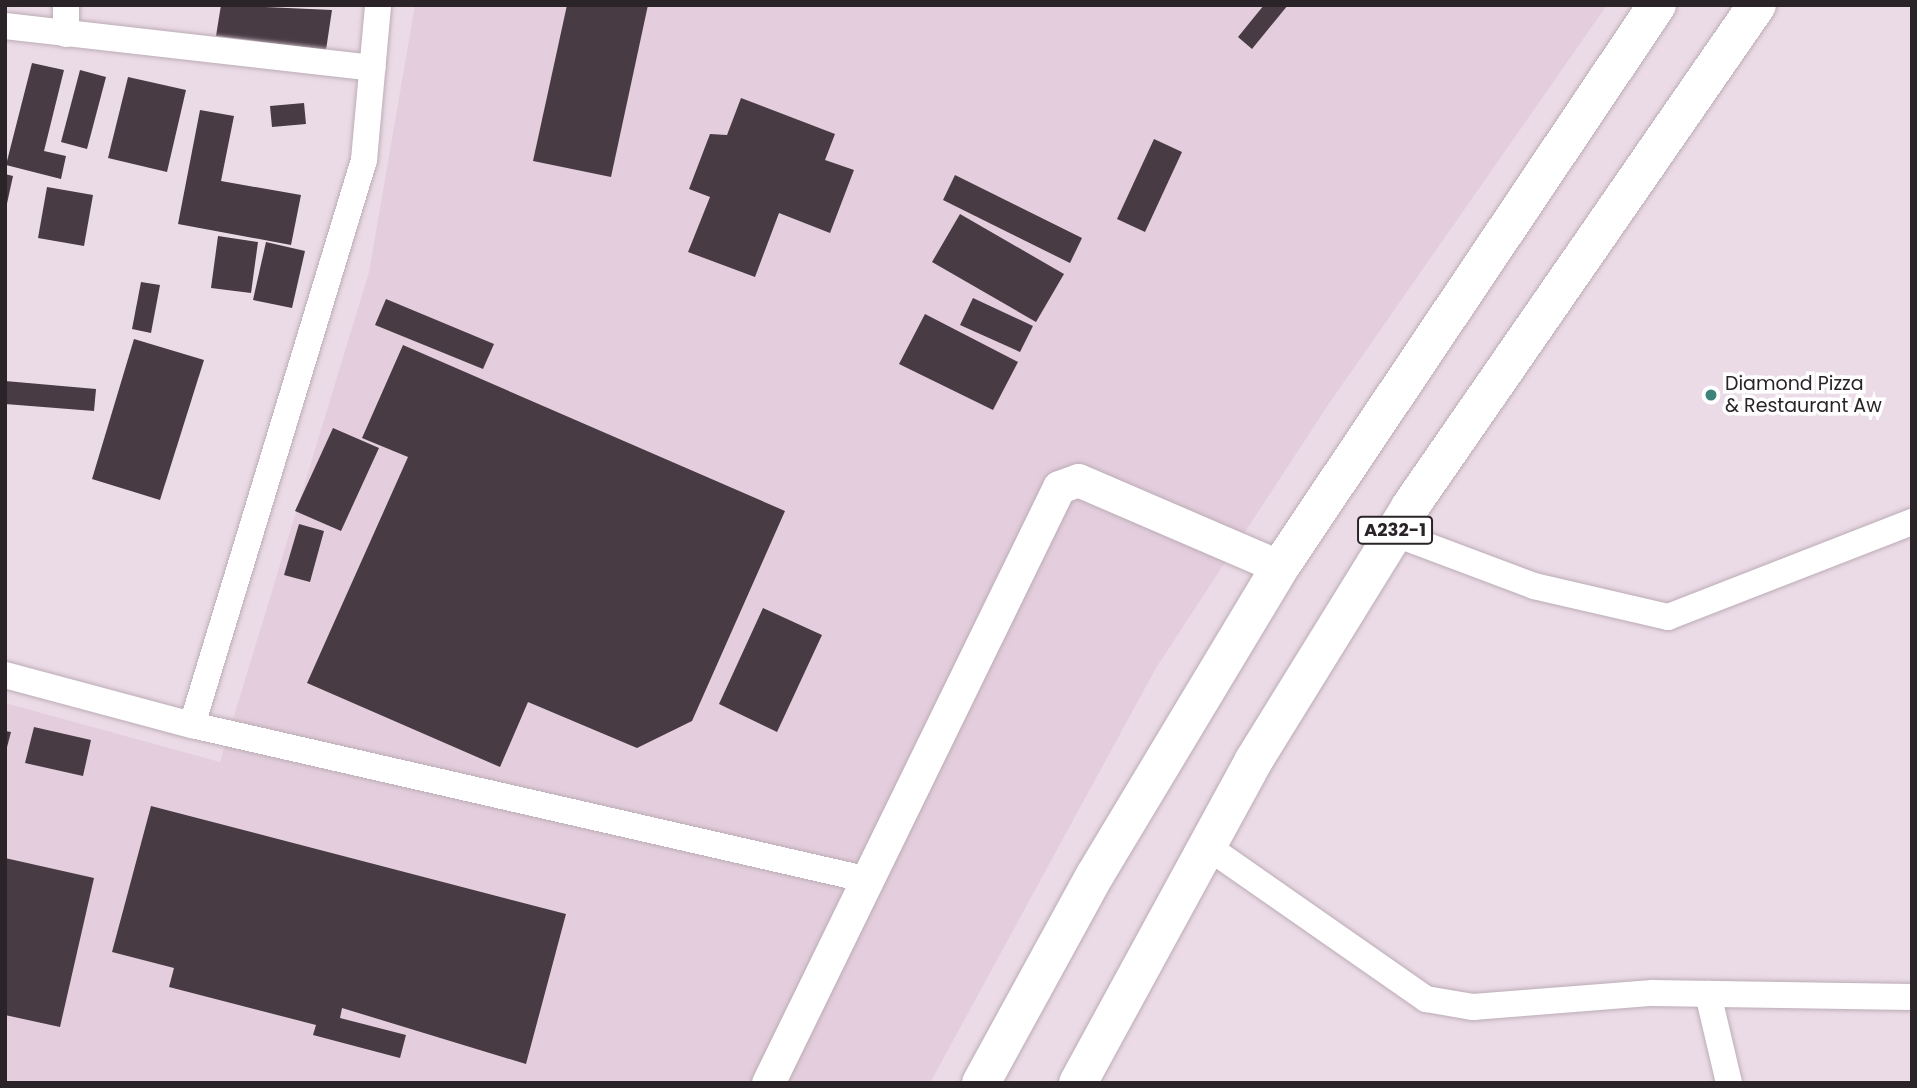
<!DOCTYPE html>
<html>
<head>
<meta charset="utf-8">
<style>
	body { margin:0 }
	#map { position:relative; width:1917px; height:1088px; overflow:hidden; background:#ebdbe6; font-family:Poppins,sans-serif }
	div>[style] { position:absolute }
	.built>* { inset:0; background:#e4cedd }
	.building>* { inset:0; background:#483b44 }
	.roads { filter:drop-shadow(0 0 2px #bbacb6) drop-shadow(0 0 2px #bbacb6) }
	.minor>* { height:26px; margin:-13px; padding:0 13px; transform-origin:13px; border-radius:13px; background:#fff }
	.tertiary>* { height:33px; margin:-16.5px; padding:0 16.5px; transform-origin:16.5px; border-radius:16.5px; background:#fff }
	.trunk>* { height:38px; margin:-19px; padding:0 19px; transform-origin:19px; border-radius:19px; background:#fff }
	.dots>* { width:19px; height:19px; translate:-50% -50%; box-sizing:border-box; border:4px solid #fff; border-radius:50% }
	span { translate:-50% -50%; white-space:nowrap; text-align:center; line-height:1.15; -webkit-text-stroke:7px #fff; paint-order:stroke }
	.shield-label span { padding:2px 5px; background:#fff; border:2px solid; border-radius:5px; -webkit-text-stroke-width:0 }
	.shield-label { font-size:18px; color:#2a2428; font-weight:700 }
	.poi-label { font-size:19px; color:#2a2428 }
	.left { translate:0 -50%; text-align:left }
	.frame { position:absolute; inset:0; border:7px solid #2a2428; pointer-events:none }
</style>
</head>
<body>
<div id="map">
	<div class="built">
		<div style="clip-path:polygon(415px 5px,1607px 5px,1328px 405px,1156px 668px,930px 1083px,5px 1083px,5px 703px,220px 762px,369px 272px)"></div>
	</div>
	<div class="building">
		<div style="clip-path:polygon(221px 5px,332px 10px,326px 50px,216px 36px)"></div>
		<div style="clip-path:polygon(567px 5px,648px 5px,611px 177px,533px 161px)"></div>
		<div style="clip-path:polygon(1264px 5px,1288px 5px,1252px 49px,1238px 37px)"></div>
		<div style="clip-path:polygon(32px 63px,64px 70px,44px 151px,66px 156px,61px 179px,6px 165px)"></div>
		<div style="clip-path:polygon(80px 70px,106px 77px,87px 149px,61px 142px)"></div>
		<div style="clip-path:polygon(128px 77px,186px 90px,167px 172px,108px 158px)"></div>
		<div style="clip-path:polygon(741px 98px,835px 134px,825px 160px,854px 170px,830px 233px,779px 213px,755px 277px,688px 252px,710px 197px,689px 189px,710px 134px,727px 135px)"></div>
		<div style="clip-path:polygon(304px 103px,306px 124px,272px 127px,270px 106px)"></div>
		<div style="clip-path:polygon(200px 110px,234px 116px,221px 181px,301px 195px,291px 245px,178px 224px)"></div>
		<div style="clip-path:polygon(1154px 139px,1182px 152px,1145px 232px,1117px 219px)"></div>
		<div style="clip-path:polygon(5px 174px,13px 176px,6px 208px,5px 208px)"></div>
		<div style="clip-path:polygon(955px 175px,1082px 238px,1070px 263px,943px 200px)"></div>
		<div style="clip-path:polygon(47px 187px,93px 195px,84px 246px,38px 238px)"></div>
		<div style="clip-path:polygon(960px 214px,1064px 274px,1036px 322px,932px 262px)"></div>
		<div style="clip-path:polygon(218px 236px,258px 242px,251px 293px,211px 288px)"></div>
		<div style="clip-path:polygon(266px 242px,305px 251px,292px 308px,253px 300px)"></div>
		<div style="clip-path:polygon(141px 282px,160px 285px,151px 333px,132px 329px)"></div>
		<div style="clip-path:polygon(973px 298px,1033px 326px,1020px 352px,960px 325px)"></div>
		<div style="clip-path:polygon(386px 299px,494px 344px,483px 369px,375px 325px)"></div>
		<div style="clip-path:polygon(925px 314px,1018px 362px,993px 410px,899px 364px)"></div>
		<div style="clip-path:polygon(134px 339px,204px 360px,160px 500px,92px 479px)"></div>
		<div style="clip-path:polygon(403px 345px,785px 511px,692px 721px,637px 748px,528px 702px,500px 767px,307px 683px,408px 457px,362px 438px)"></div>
		<div style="clip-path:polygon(5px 381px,96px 389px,94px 411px,5px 404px)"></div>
		<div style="clip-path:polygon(333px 428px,379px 448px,341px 531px,295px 511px)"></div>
		<div style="clip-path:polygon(299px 524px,324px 531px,310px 582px,284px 575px)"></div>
		<div style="clip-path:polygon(763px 608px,822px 635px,777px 732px,719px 704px)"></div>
		<div style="clip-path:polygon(34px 727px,91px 740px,83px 776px,25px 763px)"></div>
		<div style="clip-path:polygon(5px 731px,11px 732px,6px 751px,5px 750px)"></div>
		<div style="clip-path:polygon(151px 806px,566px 914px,526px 1064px,342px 1008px,340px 1018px,406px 1035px,400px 1058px,313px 1035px,316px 1025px,169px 987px,174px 968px,112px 952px)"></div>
		<div style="clip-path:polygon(5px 858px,94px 878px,60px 1027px,5px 1015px)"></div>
	</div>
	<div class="roads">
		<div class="minor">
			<div style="left:66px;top:5px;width:29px;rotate:90deg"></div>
			<div style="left:5px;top:26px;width:370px;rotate:6.5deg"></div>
			<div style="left:1393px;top:533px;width:151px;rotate:20.6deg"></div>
			<div style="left:1534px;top:586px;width:138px;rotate:13deg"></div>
			<div style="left:1668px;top:617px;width:262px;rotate:-21.3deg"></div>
			<div style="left:5px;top:675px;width:194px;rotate:15deg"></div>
			<div style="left:192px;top:725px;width:695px;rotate:12.9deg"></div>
			<div style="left:192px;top:725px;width:591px;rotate:-73.07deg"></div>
			<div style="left:364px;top:160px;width:156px;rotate:-84.8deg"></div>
			<div style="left:1208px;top:847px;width:266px;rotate:34.9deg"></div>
			<div style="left:1426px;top:999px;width:48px;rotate:9.7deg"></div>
			<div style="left:1473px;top:1007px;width:180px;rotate:-4.5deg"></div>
			<div style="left:1652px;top:993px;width:260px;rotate:0.9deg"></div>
			<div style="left:1708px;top:994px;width:91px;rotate:76.7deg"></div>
		</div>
		<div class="tertiary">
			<div style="left:768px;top:1083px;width:663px;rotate:-63.98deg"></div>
			<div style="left:1059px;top:487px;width:20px;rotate:-20deg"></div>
			<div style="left:1078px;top:480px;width:220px;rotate:23.3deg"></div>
		</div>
		<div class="trunk">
			<div style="left:981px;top:1083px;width:237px;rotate:-61.3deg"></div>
			<div style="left:1095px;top:875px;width:359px;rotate:-59deg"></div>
			<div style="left:1280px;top:567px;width:677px;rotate:-56.15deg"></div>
			<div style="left:1078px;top:1083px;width:368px;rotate:-61.4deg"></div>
			<div style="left:1254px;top:760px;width:297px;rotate:-58.3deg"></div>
			<div style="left:1410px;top:507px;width:610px;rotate:-55.35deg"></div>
		</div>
	</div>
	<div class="dots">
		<div style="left:1711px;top:395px;background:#3d8379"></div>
	</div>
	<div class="shield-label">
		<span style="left:1395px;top:530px">A232-1</span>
	</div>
	<div class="poi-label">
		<span class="left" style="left:1725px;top:395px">Diamond Pizza<br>&amp; Restaurant Aw</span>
	</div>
	<div class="frame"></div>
</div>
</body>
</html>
